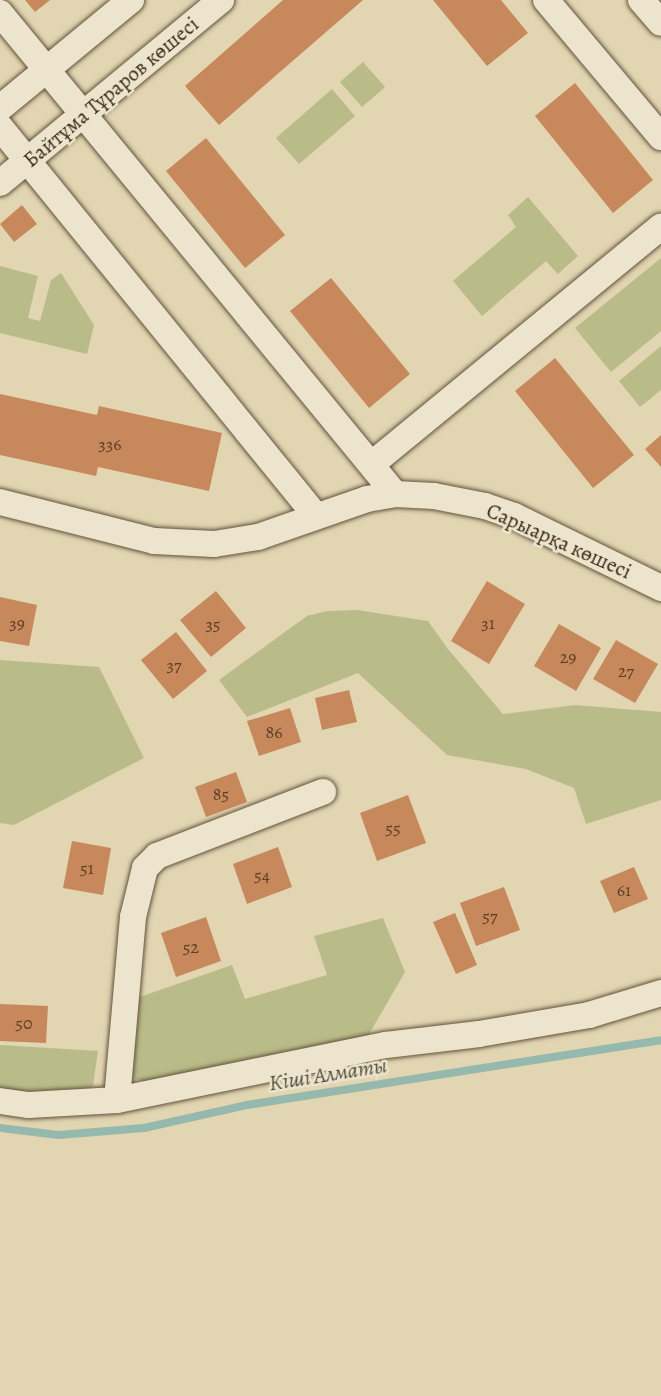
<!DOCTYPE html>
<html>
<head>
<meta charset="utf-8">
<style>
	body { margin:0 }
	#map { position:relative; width:661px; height:1396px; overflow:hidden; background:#e2d5b1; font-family:Alegreya,serif }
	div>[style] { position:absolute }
	.green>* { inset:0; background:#b9bc88 }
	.stream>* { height:8px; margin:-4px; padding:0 4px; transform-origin:4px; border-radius:4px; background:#95b9ac }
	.building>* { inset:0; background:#c7885b }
	.roads { filter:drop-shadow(0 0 2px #63533d) drop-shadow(0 0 2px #63533d) }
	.minor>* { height:26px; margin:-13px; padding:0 13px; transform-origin:13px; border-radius:13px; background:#ece4cc }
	span { translate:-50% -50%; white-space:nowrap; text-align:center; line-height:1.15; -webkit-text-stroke:5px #ece4cc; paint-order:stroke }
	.number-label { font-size:18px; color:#5c4027 }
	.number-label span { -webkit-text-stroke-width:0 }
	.street-label { font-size:21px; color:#392816 }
	.water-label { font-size:22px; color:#504c3c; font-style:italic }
</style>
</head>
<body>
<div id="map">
	<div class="green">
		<div style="clip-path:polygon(363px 62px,385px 87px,362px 107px,340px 82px)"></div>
		<div style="clip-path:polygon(332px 89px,355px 116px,299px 164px,276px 138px)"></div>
		<div style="clip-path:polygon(528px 197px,578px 256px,558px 274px,546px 261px,482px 316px,453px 281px,516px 227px,508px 215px)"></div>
		<div style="clip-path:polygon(661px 258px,661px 331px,611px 372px,575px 328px)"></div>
		<div style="clip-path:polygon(0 266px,38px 276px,28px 318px,40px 321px,51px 280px,61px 273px,94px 325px,87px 354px,0 333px)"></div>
		<div style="clip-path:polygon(661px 346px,661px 390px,640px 407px,619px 381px)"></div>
		<div style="clip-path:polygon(357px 610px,428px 621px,448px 649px,503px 714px,575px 705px,661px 712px,661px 800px,586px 824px,574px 788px,526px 769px,447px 755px,358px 673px,247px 717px,219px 680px,307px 616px,327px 611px)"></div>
		<div style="clip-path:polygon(0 660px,99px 667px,144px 758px,14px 825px,0 823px)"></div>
		<div style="clip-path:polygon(383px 918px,405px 972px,368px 1036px,149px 1082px,132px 1078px,129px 1069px,134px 999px,232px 965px,245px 999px,327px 975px,314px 936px)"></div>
		<div style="clip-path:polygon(0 1045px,98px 1051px,93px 1085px,87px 1092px,0 1093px)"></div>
	</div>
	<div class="stream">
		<div style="left:0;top:1128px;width:59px;rotate:6.8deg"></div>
		<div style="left:59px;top:1135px;width:85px;rotate:-4.7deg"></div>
		<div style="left:144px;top:1128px;width:106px;rotate:-12.6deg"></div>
		<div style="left:247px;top:1105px;width:419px;rotate:-8.9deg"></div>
	</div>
	<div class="building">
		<div style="clip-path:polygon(25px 0,50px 0,35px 12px)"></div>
		<div style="clip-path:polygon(283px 0,363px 0,219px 125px,185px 86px)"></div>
		<div style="clip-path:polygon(433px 0,501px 0,528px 33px,487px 66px)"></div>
		<div style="clip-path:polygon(575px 83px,653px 180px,613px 213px,535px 116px)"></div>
		<div style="clip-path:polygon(206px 138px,285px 235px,245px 268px,166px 171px)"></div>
		<div style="clip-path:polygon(22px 205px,37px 224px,14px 242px,0 224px)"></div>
		<div style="clip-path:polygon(331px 278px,410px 374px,369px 408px,290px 311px)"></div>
		<div style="clip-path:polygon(555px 358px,634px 455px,593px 488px,515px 391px)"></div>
		<div style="clip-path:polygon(0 394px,97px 415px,99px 406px,222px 433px,209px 491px,98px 467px,96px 476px,0 455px)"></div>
		<div style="clip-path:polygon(661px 435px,661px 467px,645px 449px)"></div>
		<div style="clip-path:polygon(487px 581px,525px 604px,489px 664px,451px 641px)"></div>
		<div style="clip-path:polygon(216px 591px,246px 628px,211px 657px,180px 620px)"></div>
		<div style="clip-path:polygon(0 597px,37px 605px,29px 646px,0 641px)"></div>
		<div style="clip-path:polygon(559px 624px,601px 648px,576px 691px,534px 666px)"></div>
		<div style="clip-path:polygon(176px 632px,207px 671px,173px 699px,141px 660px)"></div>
		<div style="clip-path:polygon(616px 640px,658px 664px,635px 703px,593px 679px)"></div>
		<div style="clip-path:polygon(349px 690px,357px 722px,322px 730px,315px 698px)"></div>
		<div style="clip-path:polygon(290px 708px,301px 742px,259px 756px,247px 721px)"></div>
		<div style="clip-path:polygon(236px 772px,247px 802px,206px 817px,195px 787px)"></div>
		<div style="clip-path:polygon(408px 795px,426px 843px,377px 861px,360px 813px)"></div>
		<div style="clip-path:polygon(72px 841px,111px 848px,103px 895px,63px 888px)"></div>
		<div style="clip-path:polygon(278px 847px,292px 887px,247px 904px,233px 864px)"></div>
		<div style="clip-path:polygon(634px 867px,648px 899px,614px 913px,600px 881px)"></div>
		<div style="clip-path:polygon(504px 887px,520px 930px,476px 946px,460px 903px)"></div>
		<div style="clip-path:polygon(455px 913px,477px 965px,456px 974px,433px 922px)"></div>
		<div style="clip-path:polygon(206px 917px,221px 961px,176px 977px,161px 933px)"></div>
		<div style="clip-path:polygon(0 1004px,48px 1006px,46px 1043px,0 1041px)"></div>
	</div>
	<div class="roads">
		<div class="minor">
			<div style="left:546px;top:0;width:179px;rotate:50deg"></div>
			<div style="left:641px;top:0;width:30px;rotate:49deg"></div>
			<div style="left:0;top:13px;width:622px;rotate:50.61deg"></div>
			<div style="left:0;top:108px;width:170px;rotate:-39.5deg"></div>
			<div style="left:0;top:127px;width:501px;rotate:50.91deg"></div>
			<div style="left:0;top:183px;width:287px;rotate:-39.6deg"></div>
			<div style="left:372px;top:464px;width:374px;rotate:-39.4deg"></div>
			<div style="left:0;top:502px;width:159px;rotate:14.2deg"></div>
			<div style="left:154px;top:541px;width:60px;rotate:2.9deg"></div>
			<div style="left:214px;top:544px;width:45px;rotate:-9deg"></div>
			<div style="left:258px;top:537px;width:115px;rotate:-19.2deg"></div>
			<div style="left:367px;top:499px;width:28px;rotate:-10deg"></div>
			<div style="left:395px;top:494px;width:39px;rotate:3deg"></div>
			<div style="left:434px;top:496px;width:52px;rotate:11.1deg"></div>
			<div style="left:485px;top:506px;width:31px;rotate:19deg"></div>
			<div style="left:514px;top:516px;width:164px;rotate:26.1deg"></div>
			<div style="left:117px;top:1100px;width:184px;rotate:-85deg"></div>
			<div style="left:133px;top:917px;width:50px;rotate:-76.2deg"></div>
			<div style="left:145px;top:868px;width:17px;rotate:-45deg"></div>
			<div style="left:157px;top:856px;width:178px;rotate:-21.1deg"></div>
			<div style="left:0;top:1101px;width:29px;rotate:8deg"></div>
			<div style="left:29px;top:1105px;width:88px;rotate:-3.3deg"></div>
			<div style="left:117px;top:1100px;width:275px;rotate:-11.6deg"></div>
			<div style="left:386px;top:1045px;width:94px;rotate:-6.7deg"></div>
			<div style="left:479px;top:1034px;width:112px;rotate:-9.8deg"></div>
			<div style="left:589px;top:1015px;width:75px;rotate:-17deg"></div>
		</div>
	</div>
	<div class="number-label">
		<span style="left:110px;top:444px">336</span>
		<span style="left:17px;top:623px">39</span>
		<span style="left:488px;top:623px">31</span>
		<span style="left:213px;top:624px">35</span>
		<span style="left:568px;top:657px">29</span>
		<span style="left:174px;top:665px">37</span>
		<span style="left:626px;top:671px">27</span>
		<span style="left:274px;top:732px">86</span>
		<span style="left:221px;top:794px">85</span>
		<span style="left:393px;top:828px">55</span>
		<span style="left:87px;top:868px">51</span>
		<span style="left:262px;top:875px">54</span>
		<span style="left:624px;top:890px">61</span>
		<span style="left:490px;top:916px">57</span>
		<span style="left:191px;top:947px">52</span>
		<span style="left:24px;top:1023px">50</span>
	</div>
	<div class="street-label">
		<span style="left:111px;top:92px;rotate:-40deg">Байтұма Тұраров көшесі</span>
		<span style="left:559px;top:541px;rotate:24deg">Сарыарқа көшесі</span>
	</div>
	<div class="water-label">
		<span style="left:328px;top:1075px;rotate:-9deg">Кіші Алматы</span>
	</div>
</div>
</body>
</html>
